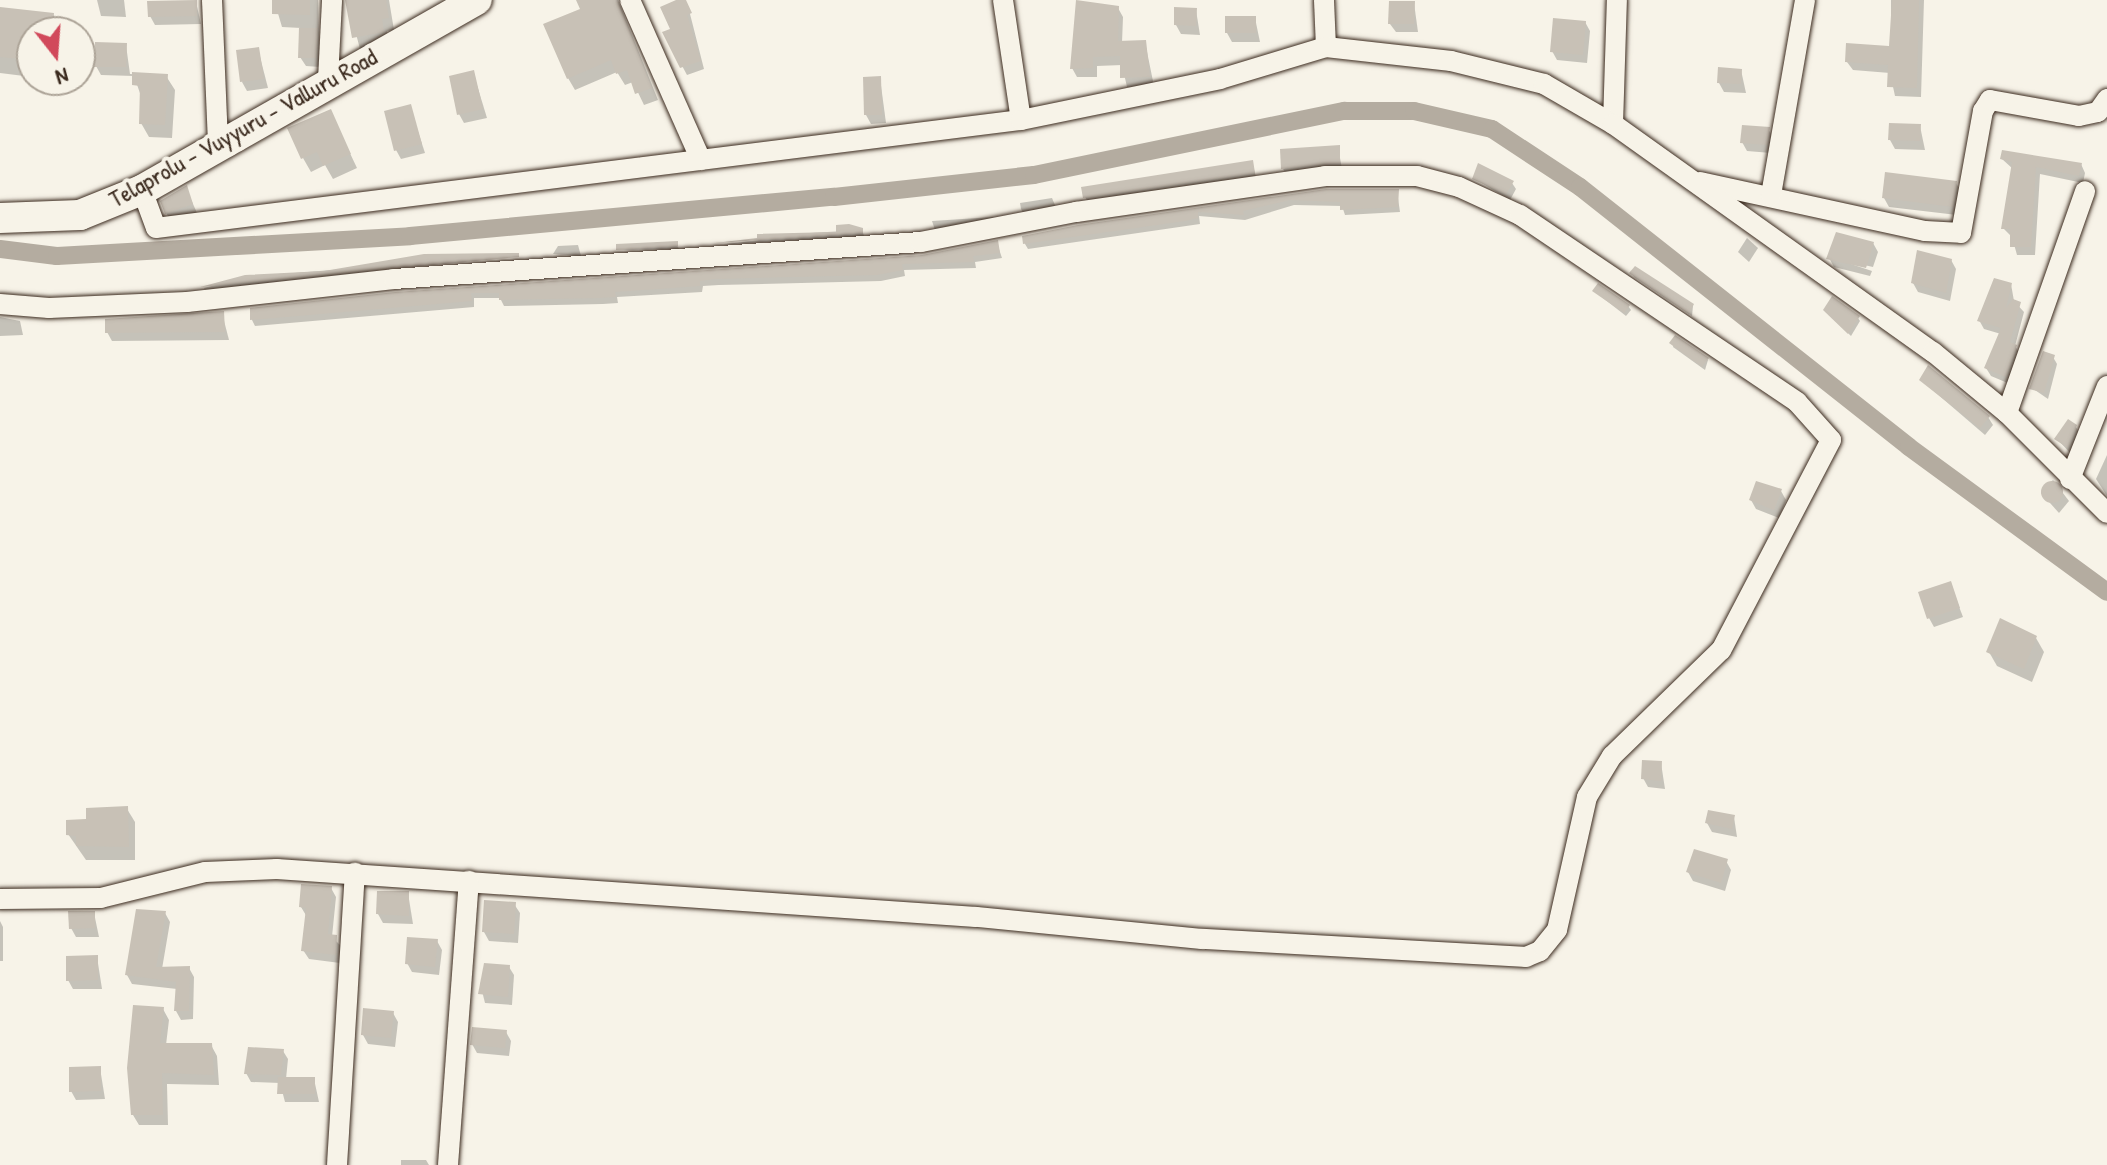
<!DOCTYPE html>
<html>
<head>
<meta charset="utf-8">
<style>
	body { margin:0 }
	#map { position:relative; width:2107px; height:1165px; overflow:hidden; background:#f7f3e8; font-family:"Patrick Hand",sans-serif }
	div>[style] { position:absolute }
	.shadow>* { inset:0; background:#0003 }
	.canal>* { height:18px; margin:-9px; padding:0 9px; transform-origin:9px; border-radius:9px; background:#b4aca0 }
	.building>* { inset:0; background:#c8c1b6 }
	.round { border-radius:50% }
	.roads { filter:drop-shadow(0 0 2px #3b2a1e) drop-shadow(0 0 2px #3b2a1e) }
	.minor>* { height:20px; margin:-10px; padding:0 10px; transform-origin:10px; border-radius:10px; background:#f7f3e8 }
	.primary>* { height:30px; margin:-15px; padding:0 15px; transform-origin:15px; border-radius:15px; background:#f7f3e8 }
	span { translate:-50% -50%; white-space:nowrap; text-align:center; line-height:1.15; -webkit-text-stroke:8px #f7f3e8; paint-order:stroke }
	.street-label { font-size:24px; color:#3b2a1e }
	.north { position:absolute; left:16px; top:16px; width:80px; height:80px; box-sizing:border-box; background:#f7f3e8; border:2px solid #aca397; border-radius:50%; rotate:163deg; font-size:22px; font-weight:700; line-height:32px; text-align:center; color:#3b2a1e }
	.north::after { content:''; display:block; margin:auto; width:28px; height:36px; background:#d1495b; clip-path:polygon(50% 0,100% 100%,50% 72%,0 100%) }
</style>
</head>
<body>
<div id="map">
	<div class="shadow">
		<div style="clip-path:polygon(97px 0,124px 0,126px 17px,101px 16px)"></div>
		<div style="clip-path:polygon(274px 0,318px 0,320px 67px,306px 66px,300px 57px,301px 28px,282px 27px)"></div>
		<div style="clip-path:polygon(347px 0,389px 0,394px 30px,387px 31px,389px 44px,360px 49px)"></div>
		<div style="clip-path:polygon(578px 0,618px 0,658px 100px,644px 105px,633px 82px,625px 85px,617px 72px,575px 90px,568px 78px,583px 10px)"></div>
		<div style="clip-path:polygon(681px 0,688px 6px,704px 69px,687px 75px,665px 34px,673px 30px)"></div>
		<div style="clip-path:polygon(1891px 0,1924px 0,1921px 97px,1895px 96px,1890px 73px,1853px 70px,1847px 62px,1891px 48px)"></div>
		<div style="clip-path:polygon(196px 2px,201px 24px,155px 25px,150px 16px)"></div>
		<div style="clip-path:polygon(1414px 3px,1418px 32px,1396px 32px,1390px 24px)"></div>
		<div style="clip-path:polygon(1118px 8px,1123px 17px,1122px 43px,1145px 42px,1154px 86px,1127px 87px,1122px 65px,1097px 66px,1097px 77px,1077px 77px,1072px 68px)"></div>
		<div style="clip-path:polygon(0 9px,53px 14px,63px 32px,32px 32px,32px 77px,0 73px)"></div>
		<div style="clip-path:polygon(1196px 10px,1200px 35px,1181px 34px,1176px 25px)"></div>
		<div style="clip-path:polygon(1255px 18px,1260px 42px,1232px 42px,1227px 33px)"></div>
		<div style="clip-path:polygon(1585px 22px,1590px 31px,1587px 63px,1557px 60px,1552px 51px)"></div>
		<div style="clip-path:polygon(126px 45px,130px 74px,166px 76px,175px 90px,172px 138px,149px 137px,141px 123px,142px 99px,134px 76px,101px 75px,96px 66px)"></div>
		<div style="clip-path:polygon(258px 49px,268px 88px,247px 91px,242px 82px)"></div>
		<div style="clip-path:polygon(1741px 70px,1746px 93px,1724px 92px,1719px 83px)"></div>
		<div style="clip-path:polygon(473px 72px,487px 118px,464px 123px,459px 114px)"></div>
		<div style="clip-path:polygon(880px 78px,886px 123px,871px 124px,866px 115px)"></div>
		<div style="clip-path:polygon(410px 107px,425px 153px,401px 159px,396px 150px)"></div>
		<div style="clip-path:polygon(330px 111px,357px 168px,333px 179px,325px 165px,311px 172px,303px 158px)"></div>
		<div style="clip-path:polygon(1920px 126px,1925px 150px,1895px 149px,1890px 140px)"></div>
		<div style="clip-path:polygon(1768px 129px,1774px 138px,1771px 153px,1747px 151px,1742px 142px)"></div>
		<div style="clip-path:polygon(1338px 147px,1342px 169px,1287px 175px,1283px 169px)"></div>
		<div style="clip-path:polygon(2002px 159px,2081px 164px,2085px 173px,2083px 183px,2040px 174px,2035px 255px,2017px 255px,2012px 237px,2003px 228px,2013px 169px)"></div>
		<div style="clip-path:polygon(1252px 162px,1256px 177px,1088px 202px,1085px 197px)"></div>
		<div style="clip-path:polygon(1475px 179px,1512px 183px,1516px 189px,1510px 200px)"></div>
		<div style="clip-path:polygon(1956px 183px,1961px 192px,1957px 215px,1889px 207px,1884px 198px)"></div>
		<div style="clip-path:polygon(186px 188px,197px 213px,172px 222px,166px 213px)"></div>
		<div style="clip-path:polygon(1326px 191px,1397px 191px,1400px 212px,1345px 215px,1342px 206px,1294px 205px,1245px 220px,1199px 216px,1200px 224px,1028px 249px,1025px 244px,1024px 237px)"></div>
		<div style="clip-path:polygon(1052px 198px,1057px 210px,1025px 216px,1021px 209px,1020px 203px)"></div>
		<div style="clip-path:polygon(994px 218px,935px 230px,932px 221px,993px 217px)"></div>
		<div style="clip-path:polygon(862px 230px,864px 236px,718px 245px,759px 240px,759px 236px)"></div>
		<div style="clip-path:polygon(1747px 238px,1758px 248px,1749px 262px,1738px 252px)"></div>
		<div style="clip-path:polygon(676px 243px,679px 249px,618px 250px)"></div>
		<div style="clip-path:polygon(997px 243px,1002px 258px,975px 262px,976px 268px,904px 270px,905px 276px,881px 281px,719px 285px,703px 286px,702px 292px,617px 297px,618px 303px,603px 304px,504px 306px,500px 298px,474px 298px,474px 307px,255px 326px,252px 320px,252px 310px,922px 257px)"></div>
		<div style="clip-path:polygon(1873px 243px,1878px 252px,1873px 267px,1833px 258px,1872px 271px,1870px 276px,1834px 267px,1829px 258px)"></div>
		<div style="clip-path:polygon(578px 245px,581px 256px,553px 254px,558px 246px)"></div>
		<div style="clip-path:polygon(518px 255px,205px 290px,204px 288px,245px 277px)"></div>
		<div style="clip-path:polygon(1951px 260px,1956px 269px,1950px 301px,1918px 292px,1913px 283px)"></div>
		<div style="clip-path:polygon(1632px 273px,1693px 306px,1692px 316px,1634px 277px)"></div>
		<div style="clip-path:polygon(2011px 284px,2014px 301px,2024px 312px,2015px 346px,2021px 355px,2010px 384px,1991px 376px,1986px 368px,2001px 334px,1984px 329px,1979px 320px)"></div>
		<div style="clip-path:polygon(1594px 291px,1628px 306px,1631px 310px,1626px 316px)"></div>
		<div style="clip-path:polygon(222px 313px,229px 340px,112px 341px,107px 332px)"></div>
		<div style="clip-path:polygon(1828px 314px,1858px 318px,1860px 321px,1851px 336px)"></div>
		<div style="clip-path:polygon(0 317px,20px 321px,23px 335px,0 336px)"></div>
		<div style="clip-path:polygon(1675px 338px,1708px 360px,1705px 370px,1673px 347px)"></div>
		<div style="clip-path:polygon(2053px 357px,2057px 364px,2048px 399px,2032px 388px)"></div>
		<div style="clip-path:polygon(1921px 380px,1988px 417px,1993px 425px,1985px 435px)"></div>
		<div style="clip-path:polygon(2076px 427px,2081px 436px,2073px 456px,2057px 439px)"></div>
		<div style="clip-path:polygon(2107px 455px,2107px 496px,2096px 479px)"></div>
		<div style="clip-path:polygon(2053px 480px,2069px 501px,2059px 513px,2041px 493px)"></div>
		<div style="clip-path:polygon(1781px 491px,1786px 500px,1779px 518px,1756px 509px,1751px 500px)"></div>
		<div style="clip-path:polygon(1950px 583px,1963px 617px,1934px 627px,1929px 618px)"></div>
		<div style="clip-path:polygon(2036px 638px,2044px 652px,2032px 682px,1997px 666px,1989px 652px)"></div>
		<div style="clip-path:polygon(1661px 763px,1665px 789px,1648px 787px,1643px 778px)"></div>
		<div style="clip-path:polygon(127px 809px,135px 822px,135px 860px,86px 860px,68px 834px,88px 821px)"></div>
		<div style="clip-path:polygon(1734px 817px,1737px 837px,1712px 832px,1707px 823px)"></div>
		<div style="clip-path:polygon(1726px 861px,1731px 870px,1725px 891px,1693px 881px,1688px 872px)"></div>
		<div style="clip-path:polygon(331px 888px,336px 897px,332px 937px,341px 946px,340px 963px,309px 959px,303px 950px,307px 917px,301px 907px)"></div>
		<div style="clip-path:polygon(408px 893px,413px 924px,383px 923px,378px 914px)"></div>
		<div style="clip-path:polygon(514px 904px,520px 913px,518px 943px,489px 941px,484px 932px)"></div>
		<div style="clip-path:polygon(94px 913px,99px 937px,76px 937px,71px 928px)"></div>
		<div style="clip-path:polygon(165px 913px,170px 922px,162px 969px,189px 968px,194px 977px,193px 1019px,181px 1020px,176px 1011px,177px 989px,132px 984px,127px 975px)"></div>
		<div style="clip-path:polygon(0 921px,3px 927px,3px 961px,0 961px)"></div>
		<div style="clip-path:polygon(437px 941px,442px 950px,439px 975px,412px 972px,407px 963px)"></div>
		<div style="clip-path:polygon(97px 957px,102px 989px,73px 989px,68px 980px)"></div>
		<div style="clip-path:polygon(509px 967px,514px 975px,512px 1005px,485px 1003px,480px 983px)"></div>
		<div style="clip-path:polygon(163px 1009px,169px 1020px,166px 1045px,211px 1045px,217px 1056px,219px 1085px,167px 1084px,168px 1125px,139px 1125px,133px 1115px)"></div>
		<div style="clip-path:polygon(393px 1013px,398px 1022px,395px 1047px,368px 1044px,363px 1035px)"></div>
		<div style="clip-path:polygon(506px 1032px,511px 1041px,509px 1056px,477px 1053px,472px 1044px)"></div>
		<div style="clip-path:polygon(283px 1051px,288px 1059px,286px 1079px,314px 1079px,319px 1102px,285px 1102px,280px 1083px,251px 1082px,246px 1073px)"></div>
		<div style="clip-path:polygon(100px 1068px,105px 1099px,76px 1100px,71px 1091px)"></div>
		<div style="clip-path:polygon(401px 1160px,426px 1160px,429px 1165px,401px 1165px)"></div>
	</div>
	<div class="canal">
		<div style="left:0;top:249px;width:57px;rotate:7deg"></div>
		<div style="left:57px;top:256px;width:354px;rotate:-3.2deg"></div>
		<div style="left:410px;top:236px;width:426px;rotate:-5.3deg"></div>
		<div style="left:834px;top:197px;width:201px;rotate:-6.3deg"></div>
		<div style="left:1034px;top:175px;width:317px;rotate:-11.7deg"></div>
		<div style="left:1344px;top:111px;width:70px"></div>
		<div style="left:1414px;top:111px;width:80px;rotate:13deg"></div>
		<div style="left:1492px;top:129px;width:105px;rotate:33.4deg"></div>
		<div style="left:1580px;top:187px;width:419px;rotate:38.3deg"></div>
		<div style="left:1909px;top:447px;width:245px;rotate:36.2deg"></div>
	</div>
	<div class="building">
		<div style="clip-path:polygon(197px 0,197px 16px,148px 17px,147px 1px)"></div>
		<div style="clip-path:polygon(272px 0,310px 0,310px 15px,272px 14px)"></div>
		<div style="clip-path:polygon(345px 0,386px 0,389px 18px,382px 19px,384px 32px,352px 38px)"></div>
		<div style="clip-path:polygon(576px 0,617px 0,652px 88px,635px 94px,627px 70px,616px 74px,611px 60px,567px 79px,543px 24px,580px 9px)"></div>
		<div style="clip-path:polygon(676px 0,686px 0,692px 13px,687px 15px,701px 61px,680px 68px,662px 32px,670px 29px,660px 7px)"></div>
		<div style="clip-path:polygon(1076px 0,1119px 6px,1118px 41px,1146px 40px,1150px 77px,1120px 78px,1120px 56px,1093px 57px,1093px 68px,1070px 69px)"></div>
		<div style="clip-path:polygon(1892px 0,1919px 0,1917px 88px,1887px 87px,1888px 65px,1845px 62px,1846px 43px,1889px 46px)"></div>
		<div style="clip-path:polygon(1389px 1px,1415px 1px,1414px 24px,1388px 24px)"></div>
		<div style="clip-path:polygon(0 7px,54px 13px,52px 32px,32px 32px,32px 60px,0 57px)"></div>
		<div style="clip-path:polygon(1174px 7px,1197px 8px,1196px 26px,1174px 25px)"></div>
		<div style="clip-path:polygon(1225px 16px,1256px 16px,1256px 33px,1225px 33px)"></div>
		<div style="clip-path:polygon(1553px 18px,1586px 21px,1583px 55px,1550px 52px)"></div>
		<div style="clip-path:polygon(299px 28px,318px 28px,316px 58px,298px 58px)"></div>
		<div style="clip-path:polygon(95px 42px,127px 43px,126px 67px,94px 67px)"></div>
		<div style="clip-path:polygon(259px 47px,264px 79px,240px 82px,236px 50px)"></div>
		<div style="clip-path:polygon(1718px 67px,1742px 69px,1741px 84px,1717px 83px)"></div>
		<div style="clip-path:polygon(474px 70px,483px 109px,457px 115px,449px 76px)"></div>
		<div style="clip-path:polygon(132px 72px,168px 74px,165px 125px,139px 124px,140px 86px,132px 85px)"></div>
		<div style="clip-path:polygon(881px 76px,882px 115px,864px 115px,863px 77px)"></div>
		<div style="clip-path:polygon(411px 104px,422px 144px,394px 151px,384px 111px)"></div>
		<div style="clip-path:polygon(331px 109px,351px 154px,323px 166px,317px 152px,301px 159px,287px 128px)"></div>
		<div style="clip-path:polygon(1889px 123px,1921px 124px,1920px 141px,1888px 140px)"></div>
		<div style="clip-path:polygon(1742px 125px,1770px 127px,1767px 145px,1740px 143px)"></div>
		<div style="clip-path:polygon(1340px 145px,1340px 163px,1281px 169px,1280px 149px)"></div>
		<div style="clip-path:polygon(2002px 150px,2082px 163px,2079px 176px,2036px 167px,2031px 247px,2010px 247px,2010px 229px,2001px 229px,2012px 162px,2000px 159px)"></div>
		<div style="clip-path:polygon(1253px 160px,1255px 173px,1083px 198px,1081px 187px)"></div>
		<div style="clip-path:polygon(1478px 163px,1514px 181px,1506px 194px,1472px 179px)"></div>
		<div style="clip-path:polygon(1885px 172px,1957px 181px,1953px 207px,1882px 198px)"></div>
		<div style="clip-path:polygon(187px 185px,193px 204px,165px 214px,160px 201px)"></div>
		<div style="clip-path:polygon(1326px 189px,1399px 189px,1398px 207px,1340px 210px,1340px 202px,1290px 200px,1243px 211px,1244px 215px,1198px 212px,1198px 218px,1185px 221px,1023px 244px,1022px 236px,1078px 225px)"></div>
		<div style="clip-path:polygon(849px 224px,863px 228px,863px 233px,715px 243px,757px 238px,757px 234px,836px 232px,836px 225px)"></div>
		<div style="clip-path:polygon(1836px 232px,1874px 242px,1866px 268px,1826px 259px)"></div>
		<div style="clip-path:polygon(998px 240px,1000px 253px,973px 256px,974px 262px,902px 264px,903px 270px,877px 275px,715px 279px,700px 281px,700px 286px,615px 292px,616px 297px,599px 298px,499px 300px,499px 293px,471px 293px,472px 301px,250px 320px,250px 308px,395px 292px,922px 255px)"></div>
		<div style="clip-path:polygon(678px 241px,678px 246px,616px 250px,616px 244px)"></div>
		<div style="clip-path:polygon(1917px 250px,1952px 259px,1946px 293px,1911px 283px)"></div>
		<div style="clip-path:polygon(519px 253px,519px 257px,200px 287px,245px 275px,324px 271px,424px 254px)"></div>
		<div style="clip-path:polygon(1635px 266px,1694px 304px,1689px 314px,1629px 273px)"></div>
		<div style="clip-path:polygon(1994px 278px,2012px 283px,2006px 308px,2013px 299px,2021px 302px,2010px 342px,2017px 345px,2006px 377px,1984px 368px,2001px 328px,1977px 321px)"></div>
		<div style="clip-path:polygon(1598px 283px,1630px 305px,1624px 313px,1592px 291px)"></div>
		<div style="clip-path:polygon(1832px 296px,1860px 316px,1848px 334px,1823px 310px)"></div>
		<div style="clip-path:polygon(224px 311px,225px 332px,105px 333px,105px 319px)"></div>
		<div style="clip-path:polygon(1675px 335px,1709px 358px,1702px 367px,1669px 343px)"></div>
		<div style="clip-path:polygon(2043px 351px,2055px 355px,2044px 393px,2029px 389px)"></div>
		<div style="clip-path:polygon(1928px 365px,1990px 416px,1980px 428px,1919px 380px)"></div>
		<div style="clip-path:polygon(2068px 419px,2077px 425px,2068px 448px,2054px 439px)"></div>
		<div style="clip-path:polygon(1756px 481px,1782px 489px,1774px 510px,1749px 500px)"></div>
		<div class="round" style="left:2041px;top:481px;width:22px;height:22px"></div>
		<div style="clip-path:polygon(1951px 581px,1960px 608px,1927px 619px,1918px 592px)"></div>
		<div style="clip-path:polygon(2000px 618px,2037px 636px,2024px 669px,1986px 652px)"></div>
		<div style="clip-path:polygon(1642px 760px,1662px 761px,1661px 781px,1641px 779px)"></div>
		<div style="clip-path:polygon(128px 806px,129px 847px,76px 846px,76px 836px,66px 835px,66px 820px,86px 819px,86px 808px)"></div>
		<div style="clip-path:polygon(1708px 810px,1735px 815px,1732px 829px,1705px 823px)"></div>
		<div style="clip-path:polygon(1694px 849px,1728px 859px,1721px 883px,1686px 872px)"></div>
		<div style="clip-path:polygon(301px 884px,332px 886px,328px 934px,337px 935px,336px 955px,301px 951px,306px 908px,299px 907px)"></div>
		<div style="clip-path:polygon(377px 891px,409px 891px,409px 916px,376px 914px)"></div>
		<div style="clip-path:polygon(484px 900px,516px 902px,514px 934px,482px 932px)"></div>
		<div style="clip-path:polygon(136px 909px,166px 911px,156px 967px,190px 966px,189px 1011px,174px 1011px,176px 982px,125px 975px)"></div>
		<div style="clip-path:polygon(68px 911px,95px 911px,95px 928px,69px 929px)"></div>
		<div style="clip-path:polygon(407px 937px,438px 939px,435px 967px,405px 964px)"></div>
		<div style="clip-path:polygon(98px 955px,98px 980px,66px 981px,66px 956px)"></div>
		<div style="clip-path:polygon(484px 963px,510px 965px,508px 997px,478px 994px)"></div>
		<div style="clip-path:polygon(133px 1005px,164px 1007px,160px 1043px,212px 1043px,214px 1075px,162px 1073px,163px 1115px,131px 1115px,127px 1068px)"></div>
		<div style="clip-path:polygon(363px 1008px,394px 1011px,391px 1038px,361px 1035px)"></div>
		<div style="clip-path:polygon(472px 1027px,507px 1030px,505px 1048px,470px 1045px)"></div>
		<div style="clip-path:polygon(248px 1047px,284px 1049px,281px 1075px,244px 1074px)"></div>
		<div style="clip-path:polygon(101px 1066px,101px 1091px,69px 1092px,69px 1067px)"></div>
		<div style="clip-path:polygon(278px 1077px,315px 1077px,315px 1094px,277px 1094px)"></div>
	</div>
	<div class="roads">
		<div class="minor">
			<div style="left:212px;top:0;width:145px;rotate:87.6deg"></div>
			<div style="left:630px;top:0;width:175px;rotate:66.1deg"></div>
			<div style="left:1003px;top:0;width:121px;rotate:81.5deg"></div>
			<div style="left:1324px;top:0;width:47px;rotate:87.6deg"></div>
			<div style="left:328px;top:80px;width:80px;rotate:-87.1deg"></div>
			<div style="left:1613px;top:124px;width:124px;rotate:-88.2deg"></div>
			<div style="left:1700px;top:182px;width:230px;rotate:12.3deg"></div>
			<div style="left:1925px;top:231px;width:36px;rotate:3deg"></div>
			<div style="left:1961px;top:233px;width:124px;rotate:-79.8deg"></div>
			<div style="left:1983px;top:111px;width:13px;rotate:-58deg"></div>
			<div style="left:1990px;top:100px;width:90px;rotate:10.2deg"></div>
			<div style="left:2079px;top:116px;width:19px;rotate:-12deg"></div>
			<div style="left:2098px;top:112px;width:16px;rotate:-55deg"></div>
			<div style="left:142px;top:190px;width:40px;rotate:69.8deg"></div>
			<div style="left:156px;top:228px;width:872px;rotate:-7.12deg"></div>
			<div style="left:1021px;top:120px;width:203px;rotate:-11.6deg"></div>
			<div style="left:1220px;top:79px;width:111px;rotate:-16.8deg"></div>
			<div style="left:1326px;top:47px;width:126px;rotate:6.4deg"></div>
			<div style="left:1451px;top:61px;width:96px;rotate:13.9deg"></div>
			<div style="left:1544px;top:84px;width:80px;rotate:30.1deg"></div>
			<div style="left:1613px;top:124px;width:393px;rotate:35.5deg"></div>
			<div style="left:1933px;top:352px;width:96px;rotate:39.5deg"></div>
			<div style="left:2007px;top:413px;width:141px;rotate:45deg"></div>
			<div style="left:1771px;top:195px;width:198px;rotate:-80.1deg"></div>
			<div style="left:0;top:304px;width:49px;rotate:4.7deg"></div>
			<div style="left:49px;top:308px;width:138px;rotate:-2.5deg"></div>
			<div style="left:187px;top:302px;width:208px;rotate:-6.3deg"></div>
			<div style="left:394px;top:279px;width:528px;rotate:-4.02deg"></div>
			<div style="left:921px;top:242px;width:158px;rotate:-11deg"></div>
			<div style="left:1076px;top:212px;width:252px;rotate:-8.2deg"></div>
			<div style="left:1325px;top:176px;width:92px"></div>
			<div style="left:1417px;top:176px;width:43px;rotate:14.7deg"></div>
			<div style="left:1459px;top:187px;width:67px;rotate:24.7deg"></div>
			<div style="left:1520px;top:215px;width:334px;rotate:34deg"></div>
			<div style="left:1797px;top:402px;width:51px;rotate:48.2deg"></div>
			<div style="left:1831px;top:440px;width:237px;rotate:117.6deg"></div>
			<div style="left:1721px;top:650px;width:152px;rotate:135.8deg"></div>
			<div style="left:1612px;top:756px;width:48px;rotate:121.4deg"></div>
			<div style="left:1587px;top:797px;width:136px;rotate:102.7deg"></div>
			<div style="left:1557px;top:930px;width:27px;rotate:129deg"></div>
			<div style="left:1540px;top:951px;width:15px;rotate:157deg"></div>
			<div style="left:1526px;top:957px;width:324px;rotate:-176.8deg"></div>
			<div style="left:1202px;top:939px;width:227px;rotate:-174.4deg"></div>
			<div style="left:976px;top:917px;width:701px;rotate:-176.07deg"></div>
			<div style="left:277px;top:869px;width:72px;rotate:177.6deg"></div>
			<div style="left:205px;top:872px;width:107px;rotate:166deg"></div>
			<div style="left:101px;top:898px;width:101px;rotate:179.4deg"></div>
			<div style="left:2007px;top:413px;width:235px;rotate:-70.6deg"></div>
			<div style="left:2070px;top:479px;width:100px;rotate:-68.3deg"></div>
			<div style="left:337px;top:1165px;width:293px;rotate:-86.5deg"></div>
			<div style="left:448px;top:1165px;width:285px;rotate:-85.8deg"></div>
		</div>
		<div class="primary">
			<div style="left:0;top:218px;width:80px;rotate:-2.1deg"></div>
			<div style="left:80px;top:215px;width:67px;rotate:-22deg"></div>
			<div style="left:142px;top:190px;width:385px;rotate:-29.6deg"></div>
		</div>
	</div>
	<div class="street-label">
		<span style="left:243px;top:128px;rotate:-29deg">Telaprolu - Vuyyuru - Valluru Road</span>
	</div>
	<div class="north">N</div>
</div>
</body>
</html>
